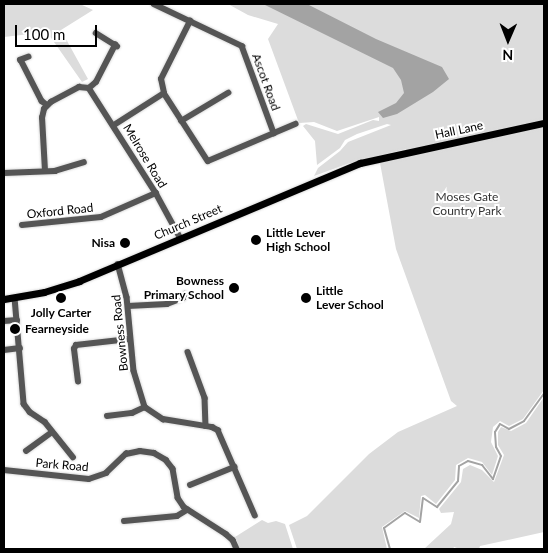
<!DOCTYPE html>
<html>
<head>
<meta charset="utf-8">
<style>
	body { margin:0 }
	#map { position:relative; width:548px; height:553px; overflow:hidden; background:#fff; font-family:Lato,sans-serif }
	div>[style] { position:absolute }
	.green>* { inset:0; background:#dcdcdc }
	.water>* { inset:0; background:#a3a3a3 }
	.stream>* { height:2px; margin:-1px; padding:0 1px; transform-origin:1px; border-radius:1px; background:#a3a3a3 }
	.roads { filter:drop-shadow(0 0 1px #dbdbdb) drop-shadow(0 0 1px #dbdbdb) }
	.minor>* { height:5.5px; margin:-2.75px; padding:0 2.75px; transform-origin:2.75px; border-radius:2.75px; background:#555 }
	.major>* { height:7px; margin:-3.5px; padding:0 3.5px; transform-origin:3.5px; border-radius:3.5px; background:#000 }
	.dots>* { width:14px; height:14px; translate:-50% -50%; box-sizing:border-box; border:2px solid #fff; border-radius:50% }
	span { translate:-50% -50%; white-space:nowrap; text-align:center; line-height:1.15; -webkit-text-stroke:4px #fff; paint-order:stroke }
	.street-label { font-size:12px; color:#000 }
	.park-label { font-size:12px; color:#333 }
	.poi-label { font-size:12px; color:#000; font-weight:700 }
	.left { translate:0 -50%; text-align:left }
	.right { translate:-100% -50%; text-align:right }
	.frame { position:absolute; inset:0; border:5px solid #000; pointer-events:none }
	.north { position:absolute; left:483px; top:15px; width:50px; height:50px; -webkit-text-stroke:4px #fff; paint-order:stroke; rotate:181deg; font-size:14px; font-weight:700; line-height:20px; text-align:center; color:#000 }
	.north::after { content:''; display:block; margin:auto; width:18px; height:22px; background:#000; clip-path:polygon(50% 0,100% 100%,50% 72%,0 100%) }
	.scale { position:absolute; left:15px; top:25px; width:82px; height:22px; box-sizing:border-box; border:2px solid #000; border-top:0; padding-left:6px; font-size:15px; line-height:18px; white-space:nowrap; color:#000; -webkit-text-stroke:4px #fff; paint-order:stroke }
</style>
</head>
<body>
<div id="map">
	<div class="green">
		<div style="clip-path:polygon(4px 4px,80px 4px,93px 10px,61px 30px,88px 79px,82px 82px,47px 32px,4px 37px)"></div>
		<div style="clip-path:polygon(228px 4px,544px 4px,544px 390px,523px 419px,509px 426px,500px 421px,493px 427px,491px 442px,498px 456px,492px 475px,482px 462px,468px 458px,456px 465px,455px 480px,436px 504px,425px 495px,421px 496px,419px 518px,405px 511px,382px 527px,387px 549px,297px 549px,289px 525px,307px 516px,369px 454px,398px 432px,457px 406px,451px 401px,396px 249px,380px 163px,406px 156px,406px 149px,347px 164px,314px 176px,318px 168px,340px 151px,348px 142px,391px 125px,387px 124px,357px 134px,345px 140px,340px 148px,317px 165px,315px 141px,303px 126px,306px 124px,338px 134px,373px 120px,379px 121px,379px 117px,337px 131px,314px 122px,299px 123px,268px 39px,278px 24px,248px 15px)"></div>
		<div style="clip-path:polygon(544px 397px,544px 532px,480px 546px,479px 549px,460px 549px,454px 547px,453px 549px,424px 549px,451px 524px,454px 512px,441px 513px,439px 509px,461px 482px,463px 469px,470px 465px,482px 470px,494px 482px,504px 455px,498px 445px,498px 432px,501px 427px,511px 431px,526px 423px)"></div>
		<div style="clip-path:polygon(262px 520px,268px 523px,276px 521px,285px 524px,293px 549px,239px 549px,235px 537px)"></div>
	</div>
	<div class="water">
		<div style="clip-path:polygon(263px 4px,307px 4px,376px 39px,442px 67px,449px 79px,433px 92px,397px 114px,383px 118px,378px 112px,396px 103px,404px 93px,401px 80px,393px 68px)"></div>
	</div>
	<div class="stream">
		<div style="left:390px;top:549px;width:22px;rotate:-106deg"></div>
		<div style="left:384px;top:528px;width:26px;rotate:-36deg"></div>
		<div style="left:405px;top:513px;width:17px;rotate:31deg"></div>
		<div style="left:420px;top:522px;width:24px;rotate:-83deg"></div>
		<div style="left:423px;top:498px;width:17px;rotate:33deg"></div>
		<div style="left:437px;top:507px;width:33px;rotate:-51deg"></div>
		<div style="left:458px;top:481px;width:15px;rotate:-86deg"></div>
		<div style="left:459px;top:466px;width:10px;rotate:-29deg"></div>
		<div style="left:468px;top:461px;width:15px;rotate:16deg"></div>
		<div style="left:482px;top:465px;width:18px;rotate:52deg"></div>
		<div style="left:493px;top:479px;width:24px;rotate:-71deg"></div>
		<div style="left:501px;top:456px;width:10px;rotate:-119deg"></div>
		<div style="left:496px;top:447px;width:15px;rotate:-94deg"></div>
		<div style="left:495px;top:432px;width:9px;rotate:-58deg"></div>
		<div style="left:500px;top:424px;width:10px;rotate:29deg"></div>
		<div style="left:509px;top:429px;width:17px;rotate:-28deg"></div>
		<div style="left:524px;top:421px;width:34px;rotate:-54deg"></div>
	</div>
	<div class="roads">
		<div class="minor">
			<div style="left:154px;top:4px;width:98px;rotate:25.5deg"></div>
			<div style="left:242px;top:46px;width:93px;rotate:69.8deg"></div>
			<div style="left:96px;top:33px;width:25px;rotate:32deg"></div>
			<div style="left:29px;top:57px;width:9px;rotate:159deg"></div>
			<div style="left:21px;top:60px;width:46px;rotate:62.9deg"></div>
			<div style="left:42px;top:101px;width:6px;rotate:39deg"></div>
			<div style="left:89px;top:88px;width:125px;rotate:57.5deg"></div>
			<div style="left:156px;top:193px;width:50px;rotate:61.4deg"></div>
			<div style="left:89px;top:88px;width:9px;rotate:-41deg"></div>
			<div style="left:96px;top:82px;width:42px;rotate:-62.8deg"></div>
			<div style="left:164px;top:93px;width:81px;rotate:57.1deg"></div>
			<div style="left:208px;top:161px;width:95px;rotate:-23deg"></div>
			<div style="left:181px;top:121px;width:55px;rotate:-30.8deg"></div>
			<div style="left:114px;top:125px;width:59px;rotate:-32.6deg"></div>
			<div style="left:164px;top:93px;width:14px;rotate:-102deg"></div>
			<div style="left:161px;top:79px;width:65px;rotate:-63.4deg"></div>
			<div style="left:45px;top:171px;width:53px;rotate:-93.2deg"></div>
			<div style="left:42px;top:118px;width:9px;rotate:-77deg"></div>
			<div style="left:44px;top:109px;width:10px;rotate:-45deg"></div>
			<div style="left:51px;top:102px;width:32px;rotate:-28deg"></div>
			<div style="left:79px;top:87px;width:10px;rotate:6deg"></div>
			<div style="left:4px;top:173px;width:51px;rotate:-2.2deg"></div>
			<div style="left:55px;top:171px;width:30px;rotate:-17deg"></div>
			<div style="left:22px;top:225px;width:79px;rotate:-5.8deg"></div>
			<div style="left:101px;top:217px;width:60px;rotate:-23.6deg"></div>
			<div style="left:118px;top:264px;width:34px;rotate:75deg"></div>
			<div style="left:127px;top:297px;width:74px;rotate:84.6deg"></div>
			<div style="left:134px;top:371px;width:38px;rotate:73deg"></div>
			<div style="left:145px;top:407px;width:22px;rotate:34deg"></div>
			<div style="left:163px;top:419px;width:50px;rotate:9.3deg"></div>
			<div style="left:212px;top:427px;width:7px;rotate:27deg"></div>
			<div style="left:218px;top:430px;width:93px;rotate:66.5deg"></div>
			<div style="left:15px;top:298px;width:106px;rotate:85.1deg"></div>
			<div style="left:24px;top:404px;width:10px;rotate:53deg"></div>
			<div style="left:30px;top:412px;width:18px;rotate:34deg"></div>
			<div style="left:45px;top:422px;width:45px;rotate:51.3deg"></div>
			<div style="left:128px;top:306px;width:39px;rotate:-3deg"></div>
			<div style="left:167px;top:304px;width:17px;rotate:-21deg"></div>
			<div style="left:183px;top:298px;width:4px;rotate:-63deg"></div>
			<div style="left:4px;top:321px;width:13px;rotate:-4deg"></div>
			<div style="left:4px;top:350px;width:16px;rotate:-7deg"></div>
			<div style="left:188px;top:352px;width:49px;rotate:69.7deg"></div>
			<div style="left:205px;top:398px;width:28px;rotate:88deg"></div>
			<div style="left:78px;top:382px;width:33px;rotate:-97deg"></div>
			<div style="left:74px;top:349px;width:4px;rotate:-63deg"></div>
			<div style="left:76px;top:345px;width:53px;rotate:-6.5deg"></div>
			<div style="left:107px;top:416px;width:25px;rotate:-7deg"></div>
			<div style="left:132px;top:413px;width:14px;rotate:-25deg"></div>
			<div style="left:26px;top:451px;width:32px;rotate:-36deg"></div>
			<div style="left:4px;top:470px;width:85px;rotate:6deg"></div>
			<div style="left:89px;top:479px;width:18px;rotate:-19deg"></div>
			<div style="left:106px;top:473px;width:28px;rotate:-44deg"></div>
			<div style="left:126px;top:454px;width:14px;rotate:-12deg"></div>
			<div style="left:140px;top:451px;width:14px;rotate:8deg"></div>
			<div style="left:154px;top:453px;width:14px;rotate:30deg"></div>
			<div style="left:166px;top:460px;width:11px;rotate:52deg"></div>
			<div style="left:173px;top:469px;width:29px;rotate:80deg"></div>
			<div style="left:178px;top:498px;width:11px;rotate:56deg"></div>
			<div style="left:184px;top:507px;width:50px;rotate:32.7deg"></div>
			<div style="left:226px;top:534px;width:9px;rotate:41deg"></div>
			<div style="left:233px;top:540px;width:10px;rotate:66deg"></div>
			<div style="left:190px;top:485px;width:48px;rotate:-22.2deg"></div>
			<div style="left:124px;top:521px;width:53px;rotate:-5.4deg"></div>
			<div style="left:177px;top:516px;width:12px;rotate:-31deg"></div>
		</div>
		<div class="major">
			<div style="left:4px;top:299px;width:41px;rotate:-9.9deg"></div>
			<div style="left:44px;top:292px;width:37px;rotate:-17deg"></div>
			<div style="left:79px;top:281px;width:305px;rotate:-22.8deg"></div>
			<div style="left:360px;top:163px;width:188px;rotate:-12.3deg"></div>
		</div>
	</div>
	<div class="dots">
		<div style="left:256px;top:240px;background:#000"></div>
		<div style="left:125px;top:243px;background:#000"></div>
		<div style="left:234px;top:288px;background:#000"></div>
		<div style="left:61px;top:298px;background:#000"></div>
		<div style="left:306px;top:298px;background:#000"></div>
		<div style="left:15px;top:329px;background:#000"></div>
	</div>
	<div class="street-label">
		<span style="left:266px;top:82px;rotate:70deg">Ascot Road</span>
		<span style="left:459px;top:130px;rotate:-12deg">Hall Lane</span>
		<span style="left:145px;top:156px;rotate:59deg">Melrose Road</span>
		<span style="left:60px;top:211px;rotate:-6deg">Oxford Road</span>
		<span style="left:188px;top:222px;rotate:-23deg">Church Street</span>
		<span style="left:120px;top:333px;rotate:-96deg">Bowness Road</span>
		<span style="left:62px;top:465px;rotate:5deg">Park Road</span>
	</div>
	<div class="park-label">
		<span style="left:467px;top:204px">Moses Gate<br>Country Park</span>
	</div>
	<div class="poi-label">
		<span class="left" style="left:266px;top:240px">Little Lever<br>High School</span>
		<span class="right" style="left:115px;top:243px">Nisa</span>
		<span class="right" style="left:224px;top:288px">Bowness<br>Primary School</span>
		<span class="left" style="left:316px;top:298px">Little<br>Lever School</span>
		<span style="left:61px;top:313px">Jolly Carter</span>
		<span class="left" style="left:25px;top:329px">Fearneyside</span>
	</div>
	<div class="frame"></div>
	<div class="north">N</div>
	<div class="scale">100 m</div>
</div>
</body>
</html>
